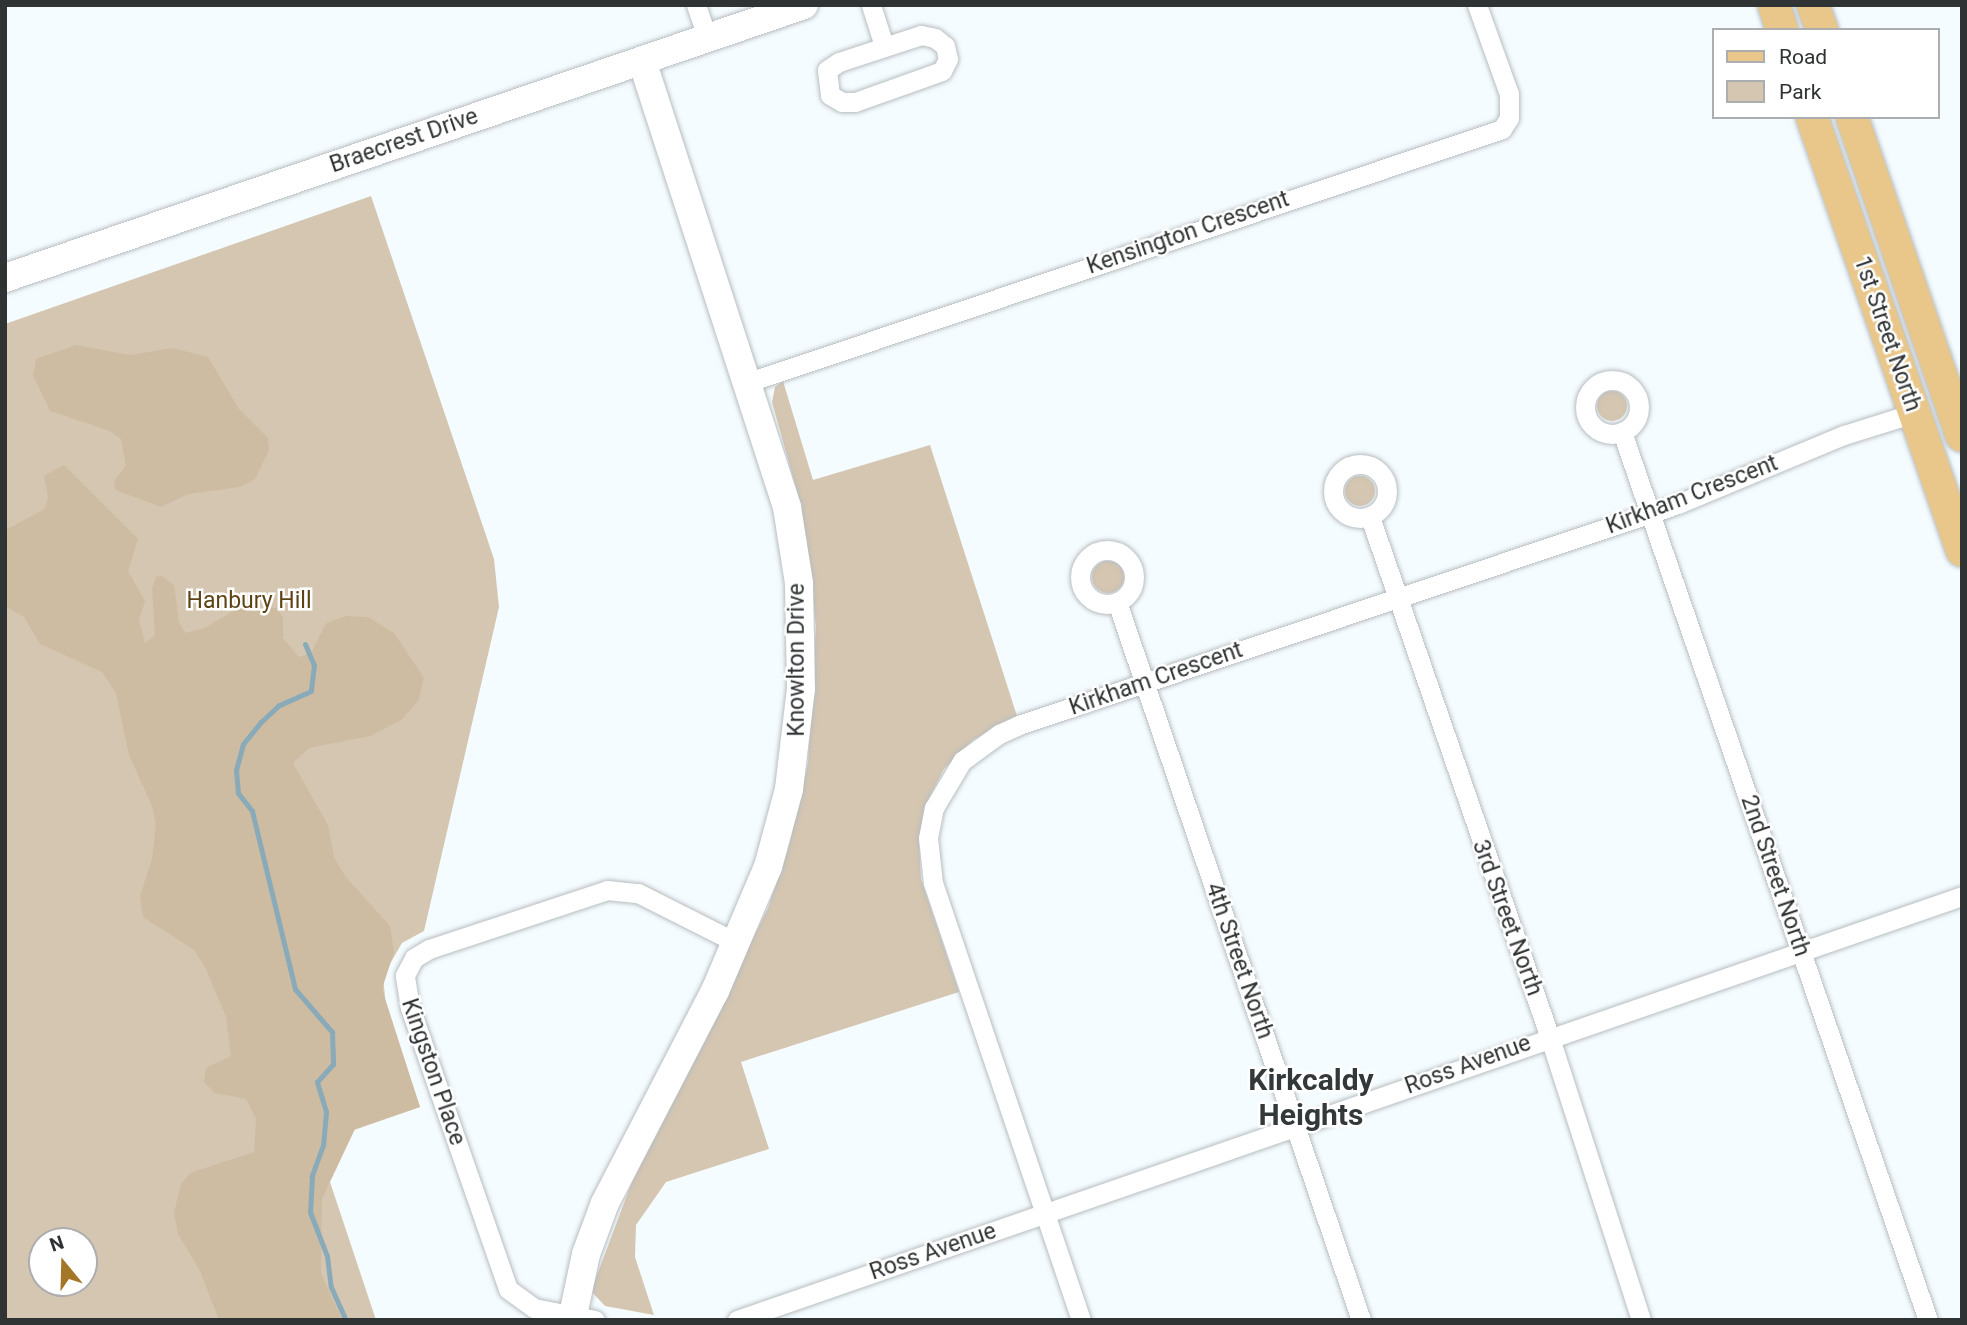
<!DOCTYPE html>
<html>
<head>
<meta charset="utf-8">
<style>
	body { margin:0 }
	#map { position:relative; width:1967px; height:1325px; overflow:hidden; background:#f5fcff; font-family:Roboto,sans-serif }
	div>[style] { position:absolute }
	.green>* { inset:0; background:#d5c6b1 }
	.round { border-radius:50% }
	.forest>* { inset:0; background:#cebca2 }
	.stream>* { height:5px; margin:-2.5px; padding:0 2.5px; transform-origin:2.5px; border-radius:2.5px; background:#89aab8 }
	.roads { filter:drop-shadow(0 0 2px #b7bdc0) drop-shadow(0 0 2px #b7bdc0) }
	.street>* { height:19px; margin:-9.5px; padding:0 9.5px; transform-origin:9.5px; border-radius:9.5px; background:#fff }
	.street>.ring { margin:-9.5px; padding:0; box-sizing:content-box; background:none; border:19px solid #fff; border-radius:50% }
	.secondary>* { height:28px; margin:-14px; padding:0 14px; transform-origin:14px; border-radius:14px; background:#fff }
	.primary>* { height:32px; margin:-16px; padding:0 16px; transform-origin:16px; border-radius:16px; background:#e9c78b }
	span { translate:-50% -50%; white-space:nowrap; text-align:center; line-height:1.15; -webkit-text-stroke:5px #fff; paint-order:stroke }
	.street-label { font-size:23px; color:#303334 }
	.park-label { font-size:23px; color:#5d4214 }
	.district-label { font-size:30px; color:#33393b; font-weight:700 }
	.frame { position:absolute; inset:0; border:7px solid #303334; pointer-events:none }
	.legend { position:absolute; left:1712px; top:28px; width:228px; height:91px; box-sizing:border-box; background:#fff; border:2px solid #acadae; margin:0; padding:9px 12px; list-style:none; font-size:21px; color:#303334 }
	.legend li { display:flex; align-items:center; gap:14px; height:35px }
	.legend b { width:35px; border:2px solid #acadae }
	.north { position:absolute; left:28px; top:1227px; width:70px; height:70px; box-sizing:border-box; background:#fff; border:2px solid #acadae; border-radius:50%; rotate:341deg; font-size:19px; font-weight:700; line-height:28px; text-align:center; color:#303334 }
	.north::after { content:''; display:block; margin:auto; width:24px; height:32px; background:#a37628; clip-path:polygon(50% 0,100% 100%,50% 72%,0 100%) }
</style>
</head>
<body>
<div id="map">
	<div class="green">
		<div style="clip-path:polygon(evenodd,371px 196px,494px 559px,499px 607px,424px 931px,402px 943px,383px 976px,386px 1007px,420px 1107px,317px 1143px,376px 1320px,5px 1320px,5px 324px,371px 196px,42px 1241px,84px 1241px,84px 1283px,42px 1283px,42px 1241px)"></div>
		<div style="clip-path:polygon(783px 381px,813px 480px,930px 445px,1017px 716px,973px 740px,944px 769px,926px 804px,919px 840px,921px 879px,959px 992px,741px 1062px,769px 1149px,666px 1182px,636px 1225px,635px 1257px,654px 1315px,605px 1306px,592px 1292px,594px 1283px,632px 1182px,768px 908px,789px 846px,808px 763px,816px 626px,800px 502px,772px 402px,775px 387px)"></div>
		<div class="round" style="left:1597px;top:391px;width:30px;height:30px"></div>
		<div class="round" style="left:1345px;top:476px;width:30px;height:30px"></div>
		<div class="round" style="left:1092px;top:561px;width:32px;height:32px"></div>
	</div>
	<div class="forest">
		<div style="clip-path:polygon(76px 345px,130px 355px,173px 348px,208px 357px,239px 409px,268px 438px,269px 450px,255px 479px,240px 487px,188px 494px,161px 507px,115px 490px,114px 481px,126px 466px,121px 439px,110px 431px,50px 411px,33px 375px,36px 359px)"></div>
		<div style="clip-path:polygon(64px 465px,138px 539px,128px 571px,145px 601px,139px 621px,145px 643px,155px 635px,152px 588px,156px 577px,162px 576px,174px 585px,179px 622px,185px 633px,205px 628px,238px 608px,277px 608px,283px 617px,283px 638px,299px 657px,311px 653px,326px 623px,346px 616px,368px 617px,394px 633px,424px 678px,418px 701px,401px 720px,370px 736px,309px 748px,293px 763px,328px 825px,334px 857px,345px 876px,390px 926px,394px 952px,382px 989px,420px 1107px,355px 1129px,322px 1199px,321px 1273px,342px 1320px,219px 1320px,200px 1271px,178px 1234px,174px 1213px,181px 1184px,190px 1173px,254px 1152px,256px 1119px,246px 1099px,215px 1093px,204px 1082px,206px 1068px,231px 1056px,226px 1017px,205px 967px,194px 950px,143px 917px,140px 896px,152px 859px,156px 825px,152px 806px,129px 755px,116px 693px,102px 672px,40px 644px,24px 617px,5px 606px,5px 530px,45px 509px,48px 498px,44px 476px)"></div>
	</div>
	<div class="stream">
		<div style="left:305px;top:644px;width:23px;rotate:67deg"></div>
		<div style="left:314px;top:665px;width:26px;rotate:97deg"></div>
		<div style="left:311px;top:691px;width:36px;rotate:156deg"></div>
		<div style="left:278px;top:706px;width:25px;rotate:137deg"></div>
		<div style="left:260px;top:723px;width:27px;rotate:129deg"></div>
		<div style="left:243px;top:744px;width:27px;rotate:105deg"></div>
		<div style="left:236px;top:770px;width:23px;rotate:85deg"></div>
		<div style="left:238px;top:793px;width:23px;rotate:52deg"></div>
		<div style="left:252px;top:811px;width:183px;rotate:76.4deg"></div>
		<div style="left:295px;top:989px;width:57px;rotate:49.3deg"></div>
		<div style="left:332px;top:1032px;width:32px;rotate:88deg"></div>
		<div style="left:333px;top:1064px;width:24px;rotate:132deg"></div>
		<div style="left:317px;top:1082px;width:31px;rotate:73deg"></div>
		<div style="left:326px;top:1112px;width:33px;rotate:95deg"></div>
		<div style="left:323px;top:1145px;width:33px;rotate:110deg"></div>
		<div style="left:312px;top:1176px;width:36px;rotate:93deg"></div>
		<div style="left:310px;top:1212px;width:47px;rotate:68.9deg"></div>
		<div style="left:327px;top:1256px;width:31px;rotate:83deg"></div>
		<div style="left:331px;top:1287px;width:36px;rotate:66deg"></div>
	</div>
	<div class="roads">
		<div class="street">
			<div style="left:696px;top:5px;width:36px;rotate:71deg"></div>
			<div style="left:871px;top:5px;width:43px;rotate:72.4deg"></div>
			<div style="left:921px;top:35px;width:14px;rotate:12deg"></div>
			<div style="left:935px;top:38px;width:13px;rotate:39deg"></div>
			<div style="left:945px;top:46px;width:13px;rotate:77deg"></div>
			<div style="left:948px;top:59px;width:13px;rotate:117deg"></div>
			<div style="left:942px;top:71px;width:92px;rotate:160.4deg"></div>
			<div style="left:855px;top:102px;width:13px;rotate:180deg"></div>
			<div style="left:842px;top:102px;width:14px;rotate:-150deg"></div>
			<div style="left:830px;top:95px;width:25px;rotate:-97deg"></div>
			<div style="left:827px;top:70px;width:14px;rotate:-34deg"></div>
			<div style="left:839px;top:62px;width:86px;rotate:-18.2deg"></div>
			<div class="ring" style="left:1585px;top:380px;width:35px;height:35px"></div>
			<div style="left:749px;top:382px;width:794px;rotate:-18.57deg"></div>
			<div style="left:1502px;top:129px;width:13px;rotate:-58deg"></div>
			<div style="left:1509px;top:118px;width:24px;rotate:-90deg"></div>
			<div style="left:1509px;top:94px;width:95px;rotate:-109.8deg"></div>
			<div style="left:1622px;top:432px;width:939px;rotate:70.99deg"></div>
			<div class="ring" style="left:1333px;top:464px;width:35px;height:35px"></div>
			<div style="left:1370px;top:517px;width:548px;rotate:70.94deg"></div>
			<div style="left:1549px;top:1035px;width:299px;rotate:72.1deg"></div>
			<div class="ring" style="left:1080px;top:550px;width:35px;height:35px"></div>
			<div style="left:1117px;top:602px;width:758px;rotate:71.23deg"></div>
			<div style="left:595px;top:1320px;width:62px;rotate:-168.9deg"></div>
			<div style="left:534px;top:1308px;width:32px;rotate:-144deg"></div>
			<div style="left:508px;top:1289px;width:298px;rotate:-109.2deg"></div>
			<div style="left:410px;top:1008px;width:33px;rotate:-99deg"></div>
			<div style="left:405px;top:975px;width:19px;rotate:-62deg"></div>
			<div style="left:414px;top:958px;width:17px;rotate:-31deg"></div>
			<div style="left:429px;top:949px;width:188px;rotate:-18.3deg"></div>
			<div style="left:607px;top:890px;width:31px;rotate:6deg"></div>
			<div style="left:638px;top:893px;width:111px;rotate:26.8deg"></div>
			<div style="left:737px;top:1320px;width:1296px;rotate:-19.09deg"></div>
			<div style="left:1081px;top:1320px;width:461px;rotate:-108.7deg"></div>
			<div style="left:933px;top:883px;width:45px;rotate:-96.3deg"></div>
			<div style="left:928px;top:838px;width:31px;rotate:-79deg"></div>
			<div style="left:934px;top:808px;width:55px;rotate:-59.2deg"></div>
			<div style="left:962px;top:761px;width:46px;rotate:-36.1deg"></div>
			<div style="left:999px;top:734px;width:22px;rotate:-24deg"></div>
			<div style="left:1019px;top:725px;width:695px;rotate:-18.54deg"></div>
			<div style="left:1678px;top:504px;width:180px;rotate:-22.6deg"></div>
			<div style="left:1844px;top:435px;width:73px;rotate:-17.4deg"></div>
		</div>
		<div class="secondary">
			<div style="left:5px;top:278px;width:844px;rotate:-18.86deg"></div>
			<div style="left:572px;top:1320px;width:67px;rotate:-78deg"></div>
			<div style="left:586px;top:1254px;width:54px;rotate:-69.6deg"></div>
			<div style="left:605px;top:1203px;width:239px;rotate:-62.6deg"></div>
			<div style="left:715px;top:991px;width:135px;rotate:-66.9deg"></div>
			<div style="left:768px;top:867px;width:81px;rotate:-74.9deg"></div>
			<div style="left:789px;top:789px;width:101px;rotate:-83.2deg"></div>
			<div style="left:801px;top:689px;width:106px;rotate:-91.1deg"></div>
			<div style="left:799px;top:583px;width:77px;rotate:-99deg"></div>
			<div style="left:787px;top:507px;width:469px;rotate:-108deg"></div>
		</div>
		<div class="primary">
			<div style="left:1774px;top:5px;width:26px;rotate:72deg"></div>
			<div style="left:1813px;top:5px;width:27px;rotate:70deg"></div>
			<div style="left:1812px;top:117px;width:459px;rotate:70.9deg"></div>
			<div style="left:1852px;top:117px;width:337px;rotate:71deg"></div>
		</div>
	</div>
	<div class="street-label">
		<span style="left:404px;top:141px;rotate:-19deg">Braecrest Drive</span>
		<span style="left:1188px;top:233px;rotate:-19deg">Kensington Crescent</span>
		<span style="left:1887px;top:334px;rotate:71deg">1st Street North</span>
		<span style="left:1692px;top:495px;rotate:-21deg">Kirkham Crescent</span>
		<span style="left:797px;top:660px;rotate:-90deg">Knowlton Drive</span>
		<span style="left:1156px;top:679px;rotate:-19deg">Kirkham Crescent</span>
		<span style="left:1775px;top:876px;rotate:71deg">2nd Street North</span>
		<span style="left:1507px;top:918px;rotate:70deg">3rd Street North</span>
		<span style="left:1239px;top:961px;rotate:71deg">4th Street North</span>
		<span style="left:1468px;top:1065px;rotate:-20deg">Ross Avenue</span>
		<span style="left:433px;top:1072px;rotate:71deg">Kingston Place</span>
		<span style="left:933px;top:1252px;rotate:-19deg">Ross Avenue</span>
	</div>
	<div class="park-label">
		<span style="left:249px;top:601px">Hanbury Hill</span>
	</div>
	<div class="district-label">
		<span style="left:1311px;top:1097px">Kirkcaldy<br>Heights</span>
	</div>
	<div class="frame"></div>
	<ul class="legend">
	<li><b style="height:9px;background:#e9c78b"></b>Road</li>
	<li><b style="height:19px;background:#d5c6b1"></b>Park</li>
	</ul>
	<div class="north">N</div>
</div>
</body>
</html>
